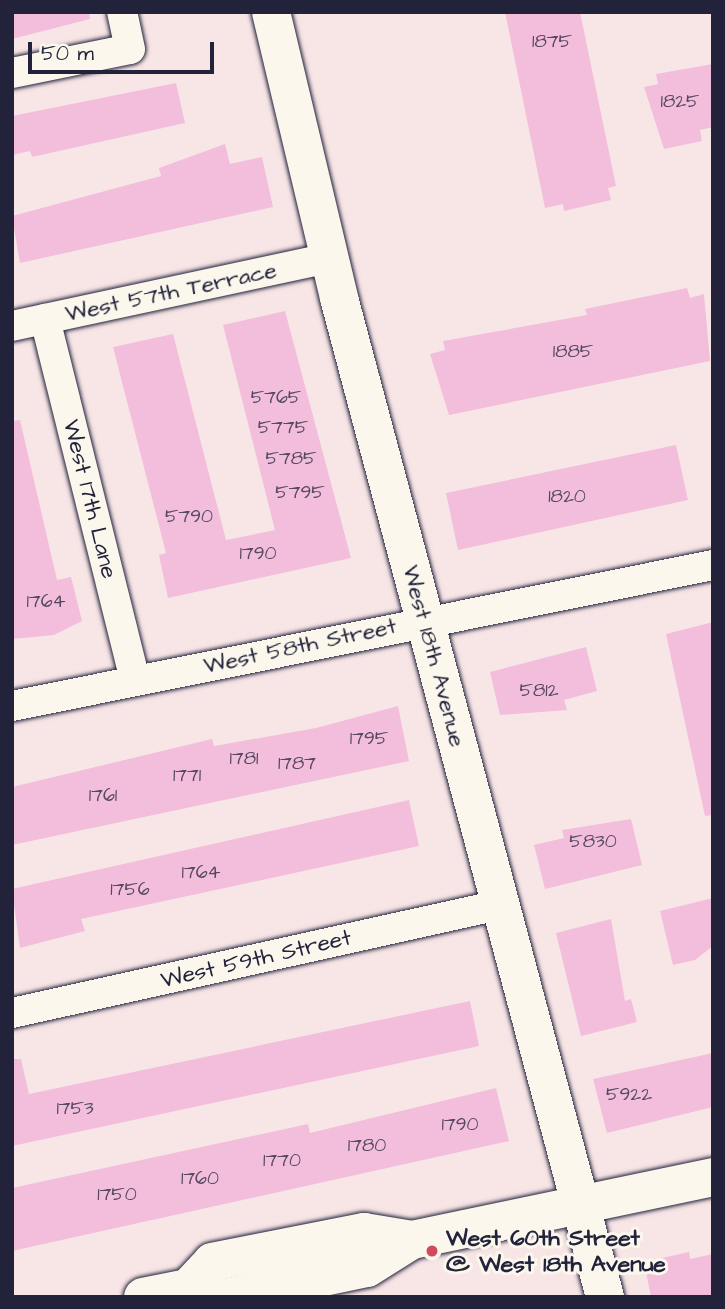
<!DOCTYPE html>
<html>
<head>
<meta charset="utf-8">
<style>
	body { margin:0 }
	#map { position:relative; width:725px; height:1309px; overflow:hidden; background:#f8e6e7; font-family:"Architects Daughter",sans-serif }
	div>[style] { position:absolute }
	.building>* { inset:0; background:#f2bedc }
	.roads { filter:drop-shadow(0 0 2px #22223b) drop-shadow(0 0 2px #22223b) }
	.street>* { height:30px; margin:-15px; padding:0 15px; transform-origin:15px; border-radius:15px; background:#fbf7ec }
	.secondary>* { height:38px; margin:-19px; padding:0 19px; transform-origin:19px; border-radius:19px; background:#fbf7ec }
	.dots>* { width:19px; height:19px; translate:-50% -50%; box-sizing:border-box; border:4px solid #fbf7ec; border-radius:50% }
	span { translate:-50% -50%; white-space:nowrap; text-align:center; line-height:1.15; -webkit-text-stroke:6px #fbf7ec; paint-order:stroke }
	.number-label { font-size:19px; color:#564963 }
	.number-label span { -webkit-text-stroke-width:0 }
	.street-label { font-size:23px; color:#22223b }
	.poi-label { font-size:23px; color:#22223b; font-weight:700 }
	.left { translate:0 -50%; text-align:left }
	.frame { position:absolute; inset:0; border:14px solid #22223b; pointer-events:none }
	.scale { position:absolute; left:28px; top:42px; width:186px; height:32px; box-sizing:border-box; border:4px solid #22223b; border-top:0; padding-left:9px; font-size:21px; line-height:24px; white-space:nowrap; color:#22223b; -webkit-text-stroke:5px #fbf7ec; paint-order:stroke }
</style>
</head>
<body>
<div id="map">
	<div class="building">
		<div style="clip-path:polygon(12px 12px,89px 12px,90px 19px,12px 39px)"></div>
		<div style="clip-path:polygon(505px 12px,580px 12px,616px 186px,608px 188px,611px 200px,564px 211px,563px 204px,545px 208px)"></div>
		<div style="clip-path:polygon(713px 64px,713px 127px,700px 130px,702px 141px,664px 149px,644px 87px,658px 84px,656px 74px)"></div>
		<div style="clip-path:polygon(176px 83px,185px 123px,32px 157px,30px 151px,12px 155px,12px 116px)"></div>
		<div style="clip-path:polygon(225px 144px,230px 164px,262px 157px,273px 207px,20px 263px,12px 216px,161px 176px,159px 168px)"></div>
		<div style="clip-path:polygon(687px 288px,690px 298px,704px 294px,710px 361px,449px 415px,430px 354px,445px 350px,443px 341px,587px 315px,585px 309px)"></div>
		<div style="clip-path:polygon(285px 311px,351px 558px,168px 598px,159px 555px,166px 553px,113px 347px,173px 334px,226px 540px,275px 530px,223px 325px)"></div>
		<div style="clip-path:polygon(20px 420px,57px 580px,71px 577px,82px 621px,54px 635px,12px 639px,12px 421px)"></div>
		<div style="clip-path:polygon(676px 445px,688px 500px,458px 550px,446px 493px)"></div>
		<div style="clip-path:polygon(713px 622px,713px 815px,705px 816px,666px 634px)"></div>
		<div style="clip-path:polygon(586px 647px,597px 691px,564px 700px,567px 710px,500px 715px,490px 672px)"></div>
		<div style="clip-path:polygon(398px 706px,409px 761px,12px 845px,12px 787px,212px 739px,214px 746px,316px 728px)"></div>
		<div style="clip-path:polygon(409px 800px,419px 846px,81px 919px,85px 931px,20px 948px,12px 889px)"></div>
		<div style="clip-path:polygon(631px 819px,642px 865px,545px 889px,534px 845px,564px 838px,562px 830px)"></div>
		<div style="clip-path:polygon(713px 898px,713px 946px,695px 960px,673px 965px,660px 911px)"></div>
		<div style="clip-path:polygon(611px 919px,625px 1001px,631px 999px,637px 1022px,581px 1036px,556px 933px)"></div>
		<div style="clip-path:polygon(470px 1001px,479px 1046px,12px 1146px,12px 1059px,21px 1059px,29px 1094px)"></div>
		<div style="clip-path:polygon(713px 1053px,713px 1107px,607px 1133px,593px 1079px)"></div>
		<div style="clip-path:polygon(496px 1088px,509px 1141px,12px 1251px,12px 1188px,308px 1124px,310px 1133px)"></div>
		<div style="clip-path:polygon(689px 1252px,690px 1259px,713px 1254px,713px 1297px,651px 1297px,644px 1262px)"></div>
	</div>
	<div class="roads">
		<div class="street">
			<div style="left:12px;top:73px;width:120px;rotate:-11.5deg"></div>
			<div style="left:130px;top:49px;width:38px;rotate:-102deg"></div>
			<div style="left:45px;top:319px;width:372px;rotate:76deg"></div>
			<div style="left:12px;top:326px;width:324px;rotate:-12.1deg"></div>
			<div style="left:12px;top:706px;width:715px;rotate:-11.37deg"></div>
			<div style="left:12px;top:1013px;width:499px;rotate:-12.5deg"></div>
		</div>
		<div class="secondary">
			<div style="left:271px;top:12px;width:294px;rotate:76.6deg"></div>
			<div style="left:339px;top:298px;width:1034px;rotate:75.09deg"></div>
			<div style="left:188px;top:1288px;width:35px;rotate:-47deg"></div>
			<div style="left:212px;top:1262px;width:155px;rotate:-11.2deg"></div>
			<div style="left:364px;top:1232px;width:49px;rotate:9.5deg"></div>
			<div style="left:143px;top:1297px;width:46px;rotate:-11.3deg"></div>
			<div style="left:188px;top:1288px;width:26px;rotate:13deg"></div>
			<div style="left:229px;top:1297px;width:141px;rotate:-11.9deg"></div>
			<div style="left:367px;top:1268px;width:53px;rotate:-31.9deg"></div>
			<div style="left:412px;top:1240px;width:308px;rotate:-11.8deg"></div>
		</div>
	</div>
	<div class="dots">
		<div style="left:432px;top:1251px;background:#d1495b"></div>
	</div>
	<div class="number-label">
		<span style="left:552px;top:42px">1875</span>
		<span style="left:680px;top:102px">1825</span>
		<span style="left:573px;top:352px">1885</span>
		<span style="left:276px;top:398px">5765</span>
		<span style="left:283px;top:428px">5775</span>
		<span style="left:291px;top:459px">5785</span>
		<span style="left:300px;top:493px">5795</span>
		<span style="left:567px;top:497px">1820</span>
		<span style="left:189px;top:517px">5790</span>
		<span style="left:258px;top:554px">1790</span>
		<span style="left:46px;top:602px">1764</span>
		<span style="left:539px;top:691px">5812</span>
		<span style="left:369px;top:739px">1795</span>
		<span style="left:244px;top:759px">1781</span>
		<span style="left:297px;top:764px">1787</span>
		<span style="left:187px;top:776px">1771</span>
		<span style="left:103px;top:796px">1761</span>
		<span style="left:593px;top:842px">5830</span>
		<span style="left:201px;top:873px">1764</span>
		<span style="left:130px;top:890px">1756</span>
		<span style="left:629px;top:1095px">5922</span>
		<span style="left:75px;top:1109px">1753</span>
		<span style="left:460px;top:1125px">1790</span>
		<span style="left:367px;top:1146px">1780</span>
		<span style="left:282px;top:1161px">1770</span>
		<span style="left:200px;top:1179px">1760</span>
		<span style="left:117px;top:1195px">1750</span>
	</div>
	<div class="street-label">
		<span style="left:171px;top:292px;rotate:-12deg">West 57th Terrace</span>
		<span style="left:90px;top:499px;rotate:76deg">West 17th Lane</span>
		<span style="left:300px;top:646px;rotate:-12deg">West 58th Street</span>
		<span style="left:434px;top:656px;rotate:75deg">West 18th Avenue</span>
		<span style="left:256px;top:959px;rotate:-13deg">West 59th Street</span>
	</div>
	<div class="poi-label">
		<span class="left" style="left:446px;top:1251px">West 60th Street<br>@ West 18th Avenue</span>
	</div>
	<div class="frame"></div>
	<div class="scale">50 m</div>
</div>
</body>
</html>
